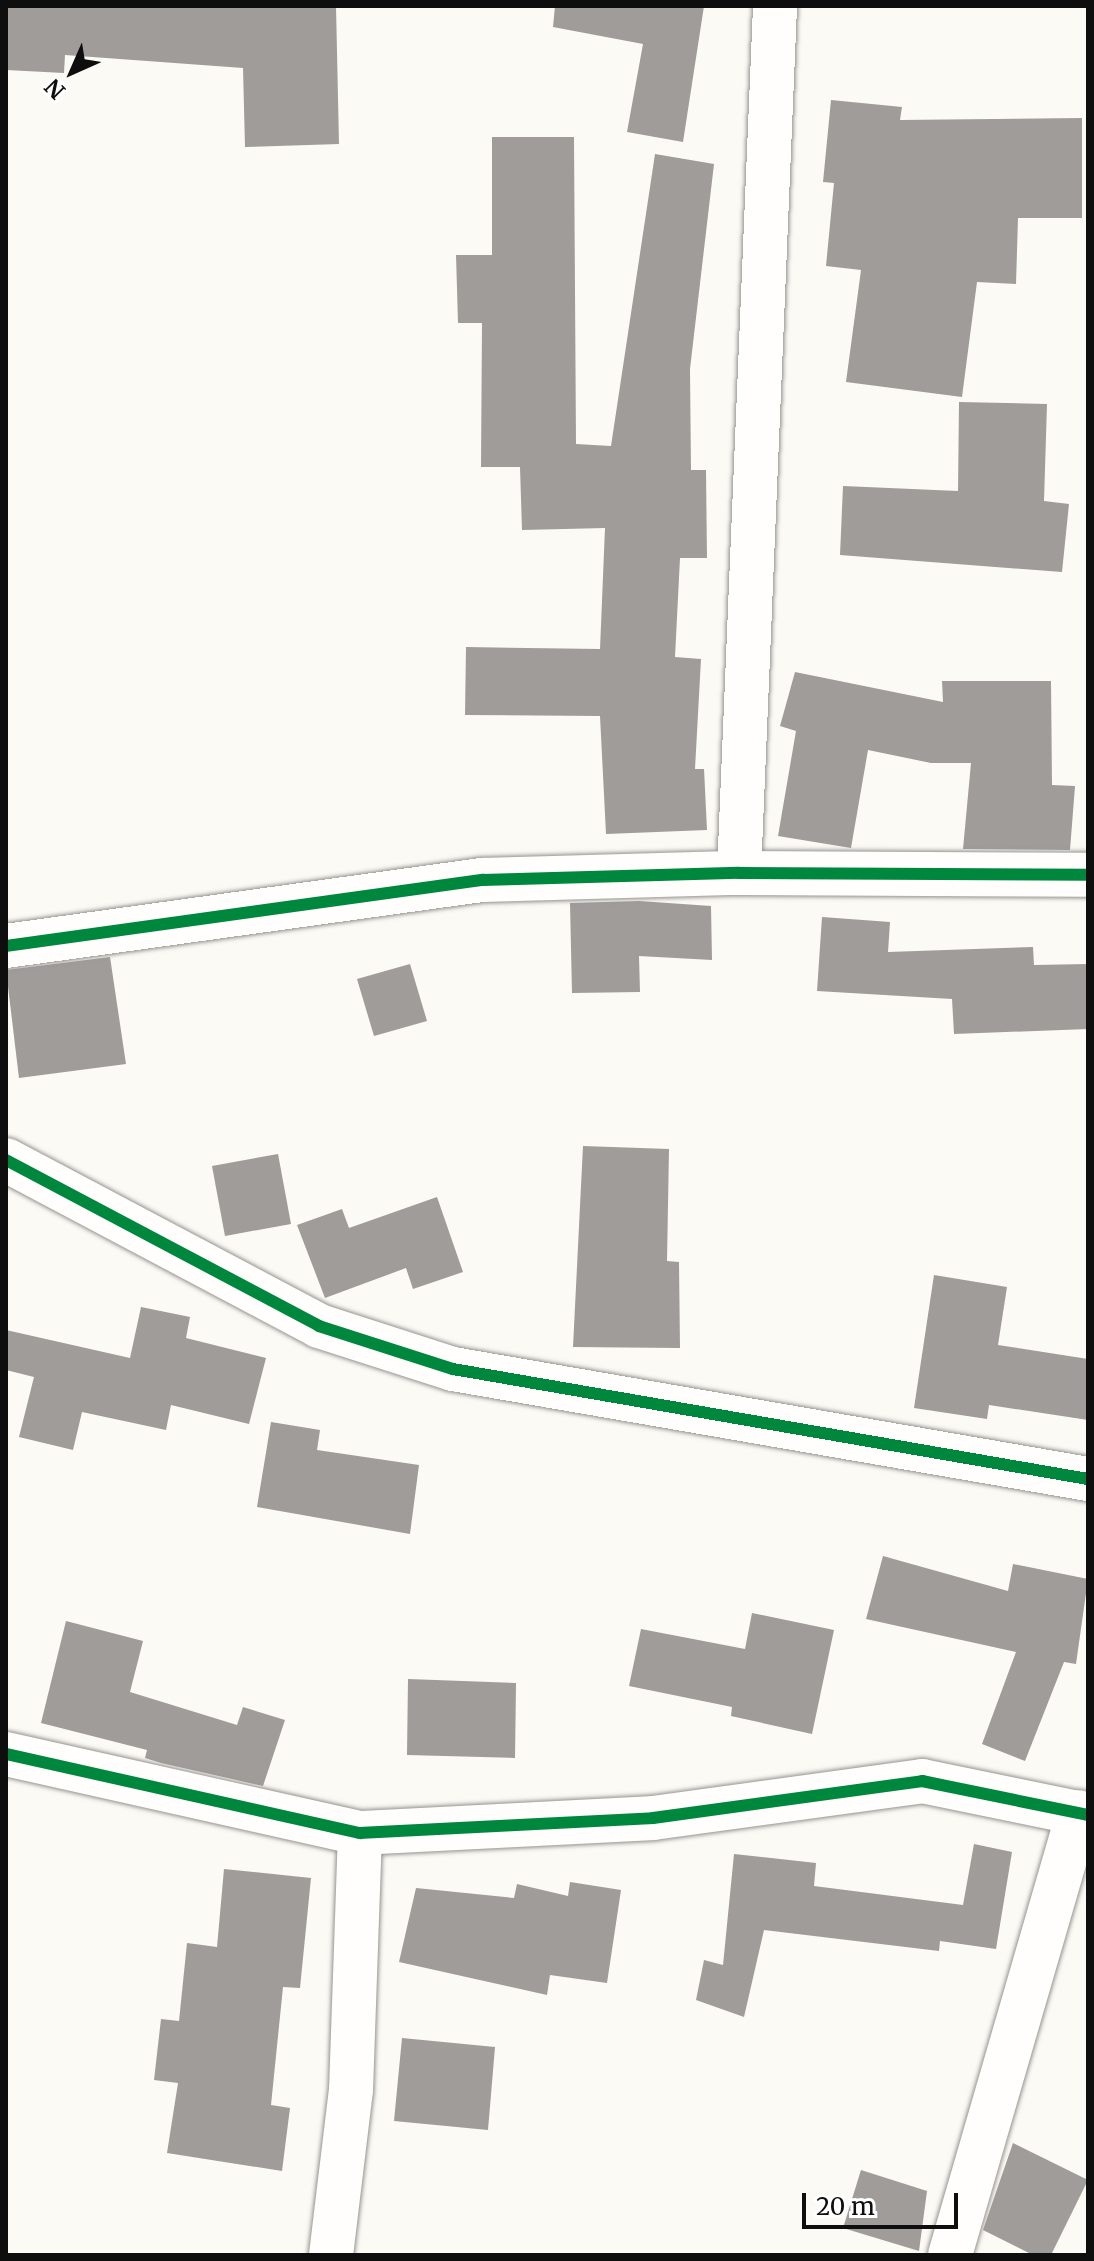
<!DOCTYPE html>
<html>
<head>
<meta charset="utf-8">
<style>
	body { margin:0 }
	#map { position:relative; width:1094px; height:2261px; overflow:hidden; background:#fcfaf4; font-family:Merriweather,serif }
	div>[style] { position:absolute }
	.building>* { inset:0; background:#9f9c99 }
	.roads { filter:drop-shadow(0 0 2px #959492) drop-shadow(0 0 2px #959492) }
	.minor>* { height:44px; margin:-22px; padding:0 22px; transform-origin:22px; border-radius:22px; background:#fffefd }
	.cycleway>* { height:12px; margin:-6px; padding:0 6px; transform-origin:6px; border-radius:6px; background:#00873e }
	span { translate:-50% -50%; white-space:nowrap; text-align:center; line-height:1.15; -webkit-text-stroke:8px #fff; paint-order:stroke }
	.frame { position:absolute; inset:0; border:8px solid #0e0e0e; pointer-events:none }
	.north { position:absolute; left:32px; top:32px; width:80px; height:80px; -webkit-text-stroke:6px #fff; paint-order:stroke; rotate:225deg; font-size:22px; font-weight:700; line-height:32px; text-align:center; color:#0e0e0e }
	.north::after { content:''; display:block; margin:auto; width:28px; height:36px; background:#0e0e0e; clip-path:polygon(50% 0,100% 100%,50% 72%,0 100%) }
	.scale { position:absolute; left:802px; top:2193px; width:156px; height:36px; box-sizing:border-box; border:4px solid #0e0e0e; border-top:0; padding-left:10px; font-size:24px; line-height:28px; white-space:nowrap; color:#0e0e0e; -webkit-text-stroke:6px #fff; paint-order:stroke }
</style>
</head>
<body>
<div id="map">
	<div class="building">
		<div style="clip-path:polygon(6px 6px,336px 6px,339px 144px,245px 147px,243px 68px,65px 55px,64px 73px,6px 70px)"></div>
		<div style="clip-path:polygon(555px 6px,704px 6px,683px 142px,627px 132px,643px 44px,553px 27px)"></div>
		<div style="clip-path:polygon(831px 100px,902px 107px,900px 120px,1082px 118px,1082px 218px,1018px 218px,1016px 284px,977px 282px,962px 397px,846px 382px,861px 270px,826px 266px,834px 183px,823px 182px)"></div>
		<div style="clip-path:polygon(492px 137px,574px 137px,576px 444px,611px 446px,655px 154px,714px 164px,690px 369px,691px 470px,706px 470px,707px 558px,680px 558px,675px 657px,701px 659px,695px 769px,704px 769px,707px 830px,606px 834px,600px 716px,465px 715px,466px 647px,600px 649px,605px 528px,522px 530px,520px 467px,481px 467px,482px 323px,458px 323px,456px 255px,492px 255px)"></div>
		<div style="clip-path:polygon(959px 402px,1047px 404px,1044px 501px,1069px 504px,1062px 572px,840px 555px,843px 486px,958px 491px)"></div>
		<div style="clip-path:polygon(795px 672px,943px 702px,942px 681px,1051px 681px,1052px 785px,1075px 786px,1070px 850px,963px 849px,971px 763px,931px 763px,868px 750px,851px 848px,778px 836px,796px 731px,780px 726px)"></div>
		<div style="clip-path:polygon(639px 901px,711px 906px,712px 960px,639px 956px,640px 992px,572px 993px,570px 903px)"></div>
		<div style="clip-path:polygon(822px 917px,890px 922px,888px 952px,1033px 947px,1034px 965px,1088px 964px,1088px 1029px,954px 1034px,952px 999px,817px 991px)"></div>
		<div style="clip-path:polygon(110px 957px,126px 1064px,19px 1078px,6px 970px)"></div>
		<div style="clip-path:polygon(410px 964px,427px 1021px,374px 1036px,357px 979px)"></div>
		<div style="clip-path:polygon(583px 1146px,669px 1149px,667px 1261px,679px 1262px,680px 1348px,573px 1347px)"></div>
		<div style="clip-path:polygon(278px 1154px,291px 1224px,225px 1236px,212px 1166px)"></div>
		<div style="clip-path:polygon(437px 1197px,463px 1272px,413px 1289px,406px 1268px,325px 1298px,297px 1225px,342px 1209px,349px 1228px)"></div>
		<div style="clip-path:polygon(934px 1275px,1007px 1287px,998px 1345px,1088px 1359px,1088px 1420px,989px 1405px,987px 1419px,914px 1408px)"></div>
		<div style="clip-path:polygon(141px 1307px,190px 1317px,186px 1338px,266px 1358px,249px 1424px,171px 1405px,166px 1430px,82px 1412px,73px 1450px,19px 1437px,34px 1377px,6px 1370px,6px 1330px,130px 1358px)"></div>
		<div style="clip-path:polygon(271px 1422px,320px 1430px,317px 1450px,419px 1465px,410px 1534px,257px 1507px)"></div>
		<div style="clip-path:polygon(883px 1556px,1008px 1591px,1013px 1564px,1088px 1579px,1076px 1664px,1064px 1662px,1025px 1761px,982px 1744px,1016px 1652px,866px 1619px)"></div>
		<div style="clip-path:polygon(752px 1613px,834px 1630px,812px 1734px,731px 1716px,732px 1707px,629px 1686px,641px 1629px,745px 1649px)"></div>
		<div style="clip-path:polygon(66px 1621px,143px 1641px,130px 1692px,237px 1725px,243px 1707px,285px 1720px,263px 1786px,161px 1763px,145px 1758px,147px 1750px,41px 1723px)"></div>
		<div style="clip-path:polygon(408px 1679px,516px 1683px,515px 1758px,407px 1755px)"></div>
		<div style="clip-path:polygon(974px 1844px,1012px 1852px,996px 1949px,940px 1941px,939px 1951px,764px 1930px,744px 2017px,696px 2000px,704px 1960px,723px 1965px,734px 1854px,816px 1863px,814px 1886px,963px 1905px)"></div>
		<div style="clip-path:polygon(224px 1869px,311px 1878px,300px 1988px,283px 1987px,271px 2105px,290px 2108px,282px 2171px,167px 2153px,178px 2083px,154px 2080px,161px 2019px,179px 2021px,187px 1943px,217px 1947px)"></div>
		<div style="clip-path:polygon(570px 1882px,621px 1890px,607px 1983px,550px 1975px,547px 1995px,399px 1962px,416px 1888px,514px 1898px,517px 1884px,568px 1896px)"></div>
		<div style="clip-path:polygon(402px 2038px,495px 2047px,488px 2130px,394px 2121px)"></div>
		<div style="clip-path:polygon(1013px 2143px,1088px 2180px,1051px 2255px,1033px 2255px,983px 2230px)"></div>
		<div style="clip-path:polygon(861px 2170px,927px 2191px,919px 2251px,843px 2228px)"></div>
	</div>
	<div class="roads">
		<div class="minor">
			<div style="left:739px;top:873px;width:868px;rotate:-87.62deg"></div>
			<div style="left:6px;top:946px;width:481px;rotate:-7.9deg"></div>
			<div style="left:482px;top:880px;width:257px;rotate:-1.6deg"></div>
			<div style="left:739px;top:873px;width:349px;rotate:0.3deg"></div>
			<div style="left:6px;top:1160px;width:354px;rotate:27.9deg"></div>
			<div style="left:319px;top:1326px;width:141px;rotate:17.8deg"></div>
			<div style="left:453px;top:1369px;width:644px;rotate:9.83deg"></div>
			<div style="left:6px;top:1754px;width:363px;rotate:12.6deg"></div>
			<div style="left:360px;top:1833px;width:293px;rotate:-2.9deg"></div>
			<div style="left:653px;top:1818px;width:272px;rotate:-7.8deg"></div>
			<div style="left:922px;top:1781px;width:169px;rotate:11.6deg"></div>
			<div style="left:331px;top:2255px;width:166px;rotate:-83.1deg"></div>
			<div style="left:351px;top:2090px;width:257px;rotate:-88deg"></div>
			<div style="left:950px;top:2255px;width:461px;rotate:-73.8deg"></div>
		</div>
	</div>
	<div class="cycleway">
		<div style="left:6px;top:946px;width:481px;rotate:-7.9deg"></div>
		<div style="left:482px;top:880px;width:257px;rotate:-1.6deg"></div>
		<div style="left:739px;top:873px;width:349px;rotate:0.3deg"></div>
		<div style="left:6px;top:1160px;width:354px;rotate:27.9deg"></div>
		<div style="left:319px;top:1326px;width:141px;rotate:17.8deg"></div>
		<div style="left:453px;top:1369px;width:644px;rotate:9.83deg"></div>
		<div style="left:6px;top:1754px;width:363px;rotate:12.6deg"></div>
		<div style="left:360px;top:1833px;width:293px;rotate:-2.9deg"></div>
		<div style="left:653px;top:1818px;width:272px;rotate:-7.8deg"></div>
		<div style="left:922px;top:1781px;width:169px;rotate:11.6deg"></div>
	</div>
	<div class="frame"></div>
	<div class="north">N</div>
	<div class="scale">20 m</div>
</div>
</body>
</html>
